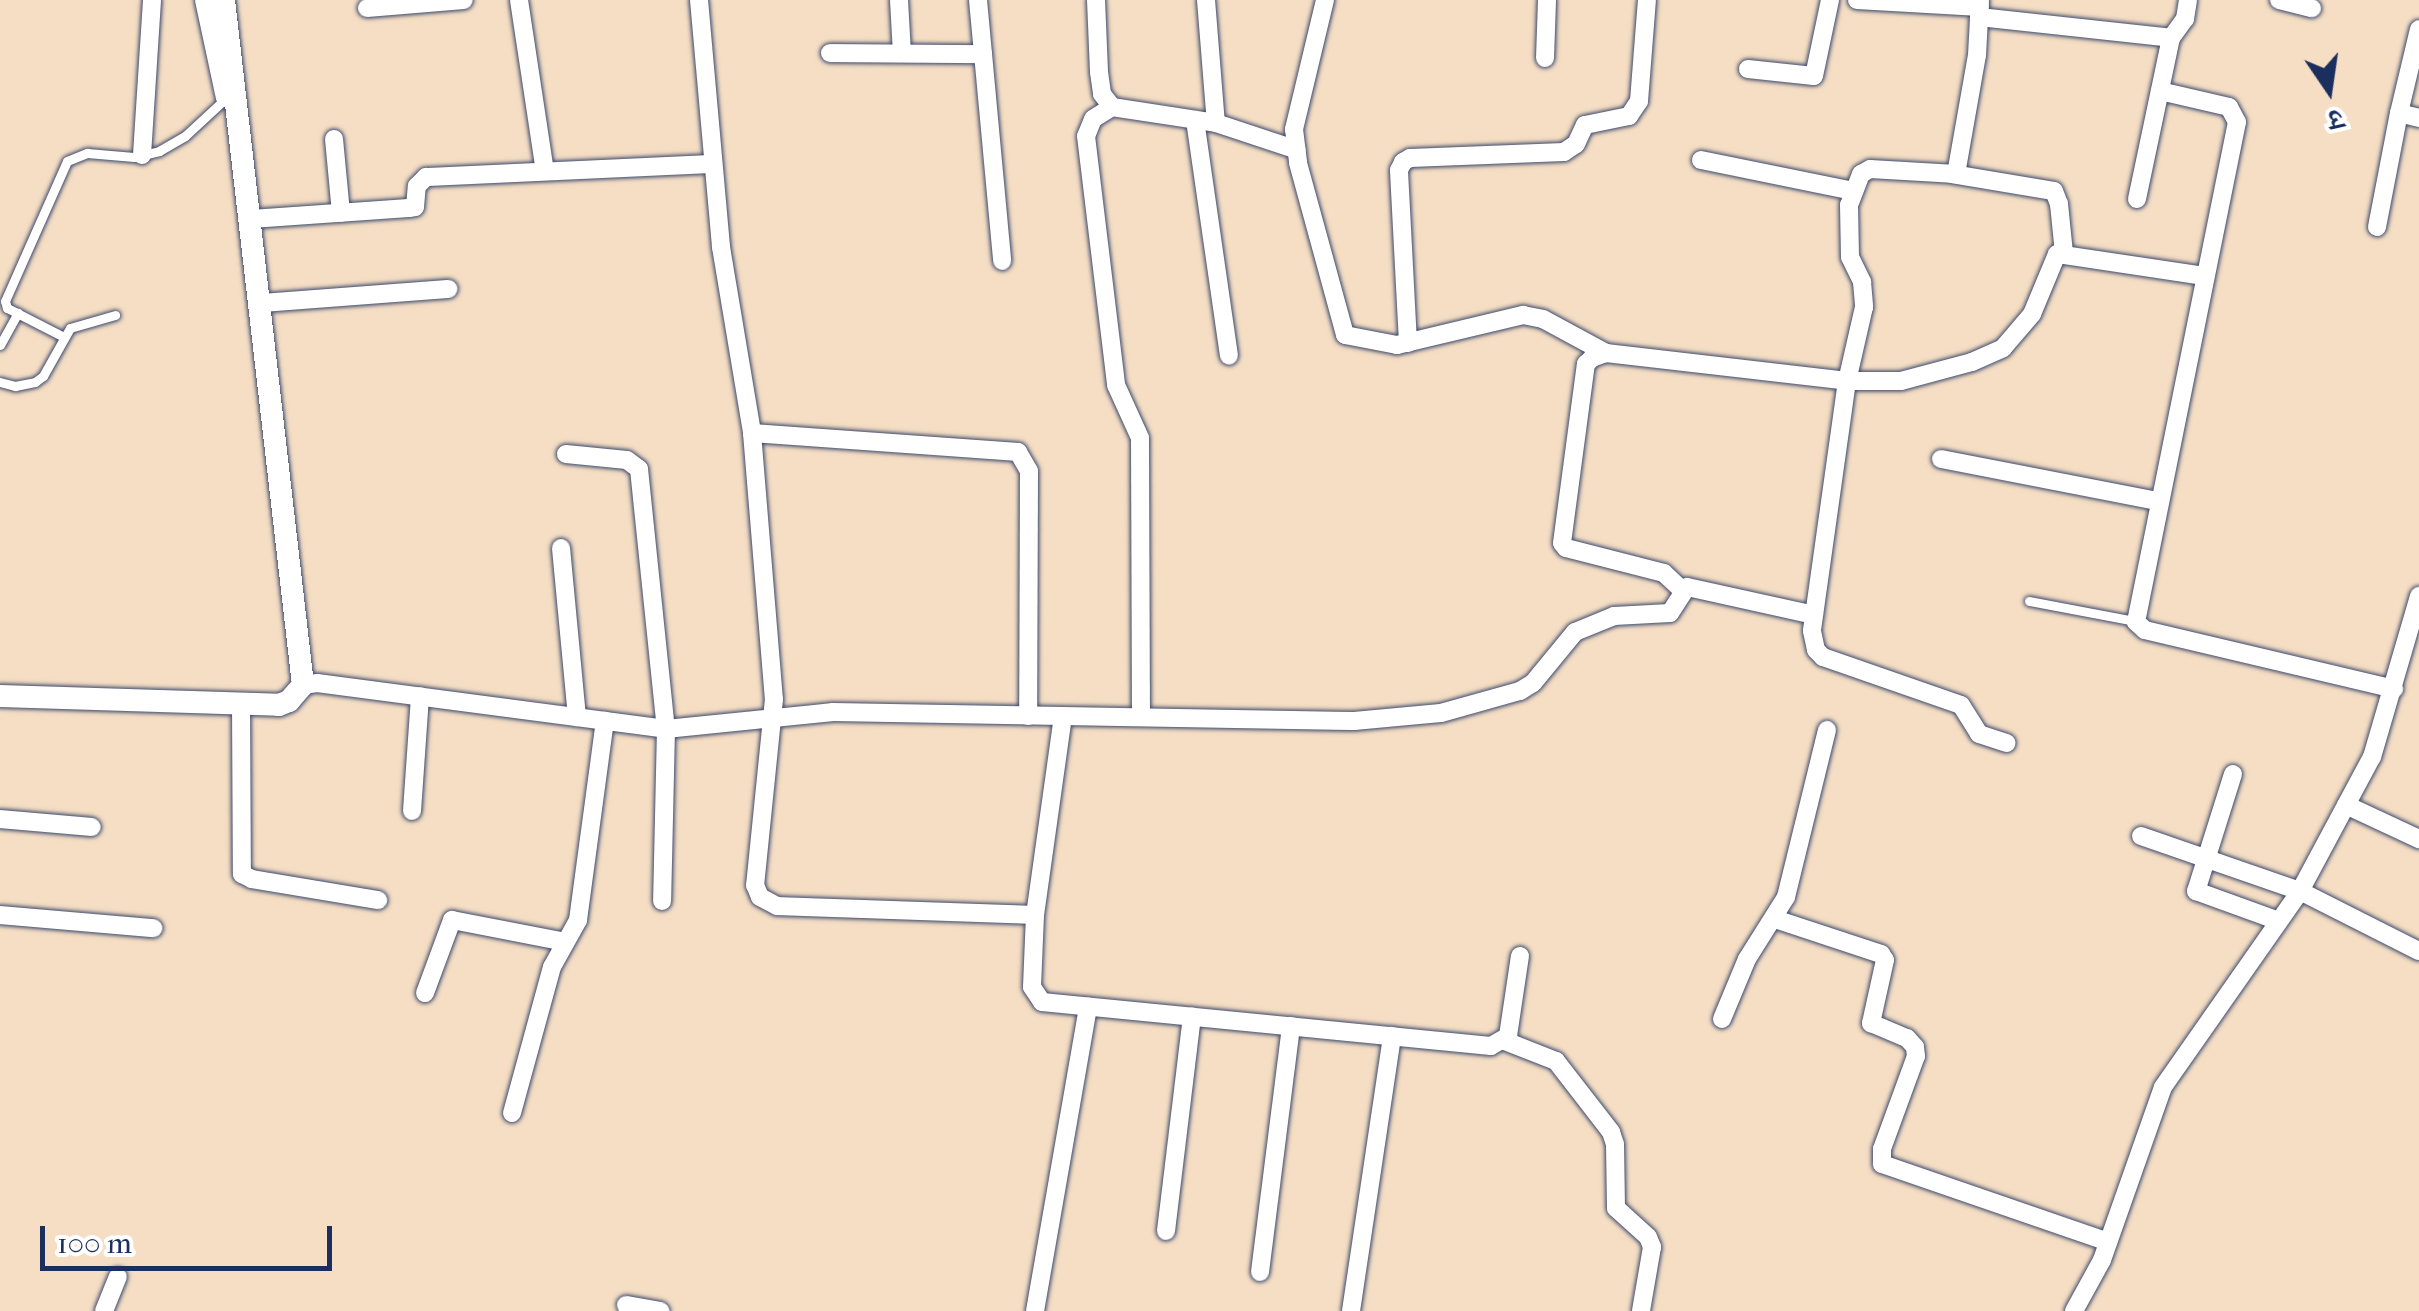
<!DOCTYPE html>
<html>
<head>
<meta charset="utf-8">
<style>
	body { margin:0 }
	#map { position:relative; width:2419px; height:1311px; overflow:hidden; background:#f5dec4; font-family:"IM FELL French Canon","Noto Serif Devanagari",serif }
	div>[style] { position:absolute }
	.roads { filter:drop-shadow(0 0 2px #3c496d) drop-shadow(0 0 2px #3c496d) }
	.service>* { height:9px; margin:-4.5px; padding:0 4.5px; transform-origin:4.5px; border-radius:4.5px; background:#fff }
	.minor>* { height:18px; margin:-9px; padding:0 9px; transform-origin:9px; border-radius:9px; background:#fff }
	.tertiary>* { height:22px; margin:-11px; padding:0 11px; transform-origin:11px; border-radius:11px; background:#fff }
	span { translate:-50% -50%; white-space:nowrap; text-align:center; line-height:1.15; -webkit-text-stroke:8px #fff; paint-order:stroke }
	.north { position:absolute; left:2279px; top:40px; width:100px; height:100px; -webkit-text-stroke:8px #fff; paint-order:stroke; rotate:167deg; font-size:28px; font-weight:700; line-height:40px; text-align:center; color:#1b2f5e }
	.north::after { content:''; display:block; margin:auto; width:35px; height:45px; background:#1b2f5e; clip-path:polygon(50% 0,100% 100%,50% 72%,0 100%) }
	.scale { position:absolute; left:40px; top:1226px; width:292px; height:45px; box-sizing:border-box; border:5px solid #1b2f5e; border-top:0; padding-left:12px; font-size:30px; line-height:35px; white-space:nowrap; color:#1b2f5e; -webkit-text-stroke:8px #fff; paint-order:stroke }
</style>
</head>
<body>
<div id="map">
	<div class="roads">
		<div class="service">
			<div style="left:62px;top:336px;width:62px;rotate:-153deg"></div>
			<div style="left:7px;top:308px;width:7px;rotate:-106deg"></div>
			<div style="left:5px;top:301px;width:153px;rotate:-66.1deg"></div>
			<div style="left:67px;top:161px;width:22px;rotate:-22deg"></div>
			<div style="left:87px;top:153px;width:47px;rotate:4.9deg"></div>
			<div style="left:134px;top:157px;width:26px;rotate:-13deg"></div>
			<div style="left:159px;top:151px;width:30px;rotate:-30deg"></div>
			<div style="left:185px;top:136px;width:56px;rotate:-42.8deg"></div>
			<div style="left:0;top:345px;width:37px;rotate:-61deg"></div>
			<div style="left:0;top:382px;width:16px;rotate:15deg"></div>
			<div style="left:15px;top:386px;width:20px;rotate:-11deg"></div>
			<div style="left:35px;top:382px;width:10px;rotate:-37deg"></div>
			<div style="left:43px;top:376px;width:55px;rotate:-60.6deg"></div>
			<div style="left:70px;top:328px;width:47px;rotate:-16.1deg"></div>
			<div style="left:2029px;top:601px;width:108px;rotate:10.7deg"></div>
		</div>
		<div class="minor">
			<div style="left:204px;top:0;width:100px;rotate:77.9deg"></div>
			<div style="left:519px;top:0;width:173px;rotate:81.4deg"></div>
			<div style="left:699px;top:0;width:248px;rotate:84.9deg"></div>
			<div style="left:721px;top:247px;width:189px;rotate:80.5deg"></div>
			<div style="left:752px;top:433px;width:267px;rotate:85.3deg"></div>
			<div style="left:774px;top:699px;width:187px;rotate:95.8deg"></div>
			<div style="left:755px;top:885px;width:13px;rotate:67deg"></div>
			<div style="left:760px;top:897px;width:19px;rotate:28deg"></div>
			<div style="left:777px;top:906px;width:258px;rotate:2deg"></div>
			<div style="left:899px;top:0;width:53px;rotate:86.8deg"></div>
			<div style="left:978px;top:0;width:262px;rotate:84.7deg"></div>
			<div style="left:1096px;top:0;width:72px;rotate:87.6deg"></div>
			<div style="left:1099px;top:72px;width:22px;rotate:82deg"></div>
			<div style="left:1102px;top:94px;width:16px;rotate:52deg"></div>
			<div style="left:1112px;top:107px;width:105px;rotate:8.7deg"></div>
			<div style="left:1216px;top:123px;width:85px;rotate:18.4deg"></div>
			<div style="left:1206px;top:0;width:123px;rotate:85.4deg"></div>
			<div style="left:1325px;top:0;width:133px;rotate:103.5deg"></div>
			<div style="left:1294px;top:129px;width:34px;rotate:83deg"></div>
			<div style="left:1298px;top:163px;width:178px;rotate:74.7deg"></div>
			<div style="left:1345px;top:335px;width:53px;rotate:10.9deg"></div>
			<div style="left:1397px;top:345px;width:130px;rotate:-13.4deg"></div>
			<div style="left:1523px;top:315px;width:20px;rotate:11deg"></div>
			<div style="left:1543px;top:319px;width:72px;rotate:28.4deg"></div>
			<div style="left:1857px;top:0;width:123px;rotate:3.3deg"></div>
			<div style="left:1980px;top:0;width:55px;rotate:93.1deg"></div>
			<div style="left:1977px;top:55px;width:121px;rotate:100deg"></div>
			<div style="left:1956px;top:174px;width:86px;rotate:-176.7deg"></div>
			<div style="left:1870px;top:169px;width:10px;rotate:151deg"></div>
			<div style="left:1861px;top:174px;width:33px;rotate:111deg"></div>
			<div style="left:1849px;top:205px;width:52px;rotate:88.9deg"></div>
			<div style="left:1850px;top:257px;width:28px;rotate:64deg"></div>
			<div style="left:1862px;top:282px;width:25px;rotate:85deg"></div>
			<div style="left:1864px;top:307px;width:76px;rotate:102.9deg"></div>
			<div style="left:1847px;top:381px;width:252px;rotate:98deg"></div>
			<div style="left:1812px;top:631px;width:19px;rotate:78deg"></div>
			<div style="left:1816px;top:650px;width:10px;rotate:45deg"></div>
			<div style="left:1823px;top:657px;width:146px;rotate:19.2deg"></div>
			<div style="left:1961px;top:705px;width:34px;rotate:58deg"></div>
			<div style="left:1979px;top:734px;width:29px;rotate:18deg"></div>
			<div style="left:2279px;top:0;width:34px;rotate:14deg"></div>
			<div style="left:367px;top:8px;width:97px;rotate:-4.7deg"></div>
			<div style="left:1979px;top:17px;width:193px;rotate:6.2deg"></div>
			<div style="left:830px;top:53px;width:153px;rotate:0.4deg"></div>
			<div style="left:1545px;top:58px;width:58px;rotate:-88deg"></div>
			<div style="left:1748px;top:69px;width:66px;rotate:6.1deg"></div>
			<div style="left:1814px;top:76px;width:78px;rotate:-78.1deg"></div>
			<div style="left:2160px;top:91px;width:71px;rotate:13.1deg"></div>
			<div style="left:2229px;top:107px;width:17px;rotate:62deg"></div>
			<div style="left:2237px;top:122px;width:510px;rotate:101.42deg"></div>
			<div style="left:2136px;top:622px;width:12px;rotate:42deg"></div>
			<div style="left:2145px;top:630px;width:256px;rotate:13.3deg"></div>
			<div style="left:1112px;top:107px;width:22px;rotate:148deg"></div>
			<div style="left:1093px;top:119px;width:18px;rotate:112deg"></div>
			<div style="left:1086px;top:136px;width:251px;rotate:83.1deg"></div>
			<div style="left:1116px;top:385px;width:58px;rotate:65.6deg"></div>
			<div style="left:1140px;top:438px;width:279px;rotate:89.8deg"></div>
			<div style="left:2399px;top:113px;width:86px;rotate:-76.6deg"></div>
			<div style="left:1195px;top:120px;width:238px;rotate:81.8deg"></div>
			<div style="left:334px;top:139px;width:74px;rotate:84.6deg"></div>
			<div style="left:142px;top:155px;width:155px;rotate:-86.3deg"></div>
			<div style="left:1701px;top:160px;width:156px;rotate:11.5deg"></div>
			<div style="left:1952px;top:174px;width:103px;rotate:9.5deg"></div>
			<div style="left:2054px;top:191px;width:14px;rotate:69deg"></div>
			<div style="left:2059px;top:204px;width:49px;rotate:84.2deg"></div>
			<div style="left:2137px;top:199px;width:165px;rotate:-78.1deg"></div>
			<div style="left:2171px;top:38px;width:24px;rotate:-54deg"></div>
			<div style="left:2185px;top:19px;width:19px;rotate:-81deg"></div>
			<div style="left:251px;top:219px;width:158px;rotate:-4deg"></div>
			<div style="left:409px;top:208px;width:6px;rotate:-9deg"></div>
			<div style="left:415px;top:207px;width:21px;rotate:-85deg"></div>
			<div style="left:417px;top:186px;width:13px;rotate:-45deg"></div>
			<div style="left:426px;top:177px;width:287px;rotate:-2.6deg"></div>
			<div style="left:2377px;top:227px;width:116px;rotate:-79.1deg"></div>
			<div style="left:2399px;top:113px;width:21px;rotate:14deg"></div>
			<div style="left:261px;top:303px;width:188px;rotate:-4.3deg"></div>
			<div style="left:1408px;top:343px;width:173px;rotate:-93deg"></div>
			<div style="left:1399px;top:170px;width:9px;rotate:-63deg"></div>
			<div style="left:1403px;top:162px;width:8px;rotate:-30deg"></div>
			<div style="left:1410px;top:158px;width:154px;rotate:-2.2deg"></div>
			<div style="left:1564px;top:152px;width:14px;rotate:-34deg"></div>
			<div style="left:1576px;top:144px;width:21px;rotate:-65deg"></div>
			<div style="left:1585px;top:125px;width:45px;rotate:-11.6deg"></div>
			<div style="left:1629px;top:116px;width:18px;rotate:-56deg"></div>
			<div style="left:1639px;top:101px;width:101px;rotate:-85.5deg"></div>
			<div style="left:752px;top:433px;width:267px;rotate:4.1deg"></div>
			<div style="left:1018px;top:452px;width:22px;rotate:60deg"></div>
			<div style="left:1029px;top:471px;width:245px;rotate:90.2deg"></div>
			<div style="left:566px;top:454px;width:61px;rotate:5.6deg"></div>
			<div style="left:627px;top:460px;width:15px;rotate:37deg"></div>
			<div style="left:639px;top:469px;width:261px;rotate:84.1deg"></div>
			<div style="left:666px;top:729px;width:172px;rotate:91.3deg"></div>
			<div style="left:1941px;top:459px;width:221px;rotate:11deg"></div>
			<div style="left:561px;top:548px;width:170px;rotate:84.6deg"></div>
			<div style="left:1682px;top:590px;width:25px;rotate:-137deg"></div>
			<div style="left:1664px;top:573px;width:101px;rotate:-165.7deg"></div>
			<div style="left:1566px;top:548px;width:6px;rotate:-129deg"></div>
			<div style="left:1562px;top:543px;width:181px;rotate:-82.4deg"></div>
			<div style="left:1586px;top:364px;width:8px;rotate:-45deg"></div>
			<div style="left:1592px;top:358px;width:15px;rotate:-20deg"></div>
			<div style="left:1606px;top:353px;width:243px;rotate:6.6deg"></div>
			<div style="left:1847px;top:381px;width:54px"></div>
			<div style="left:1901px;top:381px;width:73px;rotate:-15deg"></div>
			<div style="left:1972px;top:362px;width:34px;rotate:-24deg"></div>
			<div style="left:2003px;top:348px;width:45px;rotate:-49.5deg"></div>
			<div style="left:2032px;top:314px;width:65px;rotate:-67.4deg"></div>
			<div style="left:2057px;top:254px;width:150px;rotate:8.5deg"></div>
			<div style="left:303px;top:685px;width:14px;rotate:-8deg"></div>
			<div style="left:317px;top:683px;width:352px;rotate:7.5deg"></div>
			<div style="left:666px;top:729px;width:168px;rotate:-5.8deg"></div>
			<div style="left:833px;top:712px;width:521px;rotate:0.99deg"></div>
			<div style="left:1354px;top:721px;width:87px;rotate:-5.3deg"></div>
			<div style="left:1441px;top:713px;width:82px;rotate:-15.6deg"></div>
			<div style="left:1520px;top:691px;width:15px;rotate:-32deg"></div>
			<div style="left:1533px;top:683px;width:66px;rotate:-50.5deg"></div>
			<div style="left:1575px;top:632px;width:42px;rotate:-22.3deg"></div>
			<div style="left:1614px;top:616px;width:56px;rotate:-3.1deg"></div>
			<div style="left:1670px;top:613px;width:31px;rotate:-57deg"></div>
			<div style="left:1687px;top:587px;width:130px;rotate:12.4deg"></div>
			<div style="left:241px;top:704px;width:170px;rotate:89.7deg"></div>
			<div style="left:242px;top:874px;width:11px;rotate:27deg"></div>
			<div style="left:252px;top:879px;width:128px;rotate:9.5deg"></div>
			<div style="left:1063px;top:716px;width:201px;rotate:98deg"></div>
			<div style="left:1035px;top:915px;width:72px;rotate:92.4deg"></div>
			<div style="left:1032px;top:987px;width:18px;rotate:56deg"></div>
			<div style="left:1042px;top:1002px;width:451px;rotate:5.6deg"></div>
			<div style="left:1491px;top:1046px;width:20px;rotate:-30deg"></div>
			<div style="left:1508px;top:1036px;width:81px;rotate:-81.5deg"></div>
			<div style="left:2233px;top:774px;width:123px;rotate:107.5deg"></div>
			<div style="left:2196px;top:891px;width:88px;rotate:19.9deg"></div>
			<div style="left:2346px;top:805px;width:81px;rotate:25deg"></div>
			<div style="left:412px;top:811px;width:115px;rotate:-86deg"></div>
			<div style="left:0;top:819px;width:92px;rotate:5deg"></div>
			<div style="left:2141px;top:836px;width:168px;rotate:19.1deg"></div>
			<div style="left:2300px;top:891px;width:133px;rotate:26.8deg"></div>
			<div style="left:0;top:915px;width:154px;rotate:4.9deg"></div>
			<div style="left:1775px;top:919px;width:112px;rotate:18.3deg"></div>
			<div style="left:1881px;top:954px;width:7px;rotate:56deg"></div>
			<div style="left:1885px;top:960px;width:65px;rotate:102.5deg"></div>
			<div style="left:1871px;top:1023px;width:39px;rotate:23deg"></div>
			<div style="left:1907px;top:1038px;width:12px;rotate:48deg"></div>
			<div style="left:1915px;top:1047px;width:9px;rotate:84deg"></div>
			<div style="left:1916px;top:1056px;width:99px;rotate:110.1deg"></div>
			<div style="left:1882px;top:1149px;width:15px;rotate:90deg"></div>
			<div style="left:1882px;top:1164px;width:239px;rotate:19deg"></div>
			<div style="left:425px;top:993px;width:78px;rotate:-69.7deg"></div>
			<div style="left:452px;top:920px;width:115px;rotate:11deg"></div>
			<div style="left:1722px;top:1019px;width:65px;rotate:-67.4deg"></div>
			<div style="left:1747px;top:959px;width:73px;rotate:-57.8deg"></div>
			<div style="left:1786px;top:897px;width:172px;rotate:-76.2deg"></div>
			<div style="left:1505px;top:1041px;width:55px;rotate:21.4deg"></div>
			<div style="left:1556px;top:1061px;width:90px;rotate:52.2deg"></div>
			<div style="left:1611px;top:1132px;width:13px;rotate:72deg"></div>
			<div style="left:1615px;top:1144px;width:64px;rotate:89.1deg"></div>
			<div style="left:1616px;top:1208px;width:43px;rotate:42.2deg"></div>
			<div style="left:1648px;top:1237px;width:11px;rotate:68deg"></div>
			<div style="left:1652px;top:1247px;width:65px;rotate:99.8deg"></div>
			<div style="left:512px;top:1113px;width:151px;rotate:-74.7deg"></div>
			<div style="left:552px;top:967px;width:54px;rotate:-61deg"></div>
			<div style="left:578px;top:920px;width:201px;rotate:-82.3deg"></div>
			<div style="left:1166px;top:1231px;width:216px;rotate:-83.1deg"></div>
			<div style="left:1260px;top:1272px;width:248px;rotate:-82.8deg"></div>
			<div style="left:626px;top:1305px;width:35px;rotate:10deg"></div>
			<div style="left:104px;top:1311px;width:37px;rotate:-68deg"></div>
			<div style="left:1035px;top:1311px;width:309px;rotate:-80.1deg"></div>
			<div style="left:1351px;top:1311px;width:278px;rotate:-81.5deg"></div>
			<div style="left:2074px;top:1311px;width:58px;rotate:-61.2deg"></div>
			<div style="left:2102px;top:1260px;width:183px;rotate:-70.6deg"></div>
			<div style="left:2163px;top:1087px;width:239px;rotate:-55deg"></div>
			<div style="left:2300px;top:891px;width:152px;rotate:-61.8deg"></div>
			<div style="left:2372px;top:757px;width:168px;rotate:-73.7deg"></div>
		</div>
		<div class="tertiary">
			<div style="left:0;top:696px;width:279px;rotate:1.8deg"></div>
			<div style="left:279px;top:705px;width:11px;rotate:-22deg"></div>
			<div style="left:289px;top:701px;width:21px;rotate:-49deg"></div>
			<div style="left:303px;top:685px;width:690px;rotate:-96.58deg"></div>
		</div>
	</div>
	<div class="north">उ</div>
	<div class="scale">100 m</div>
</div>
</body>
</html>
